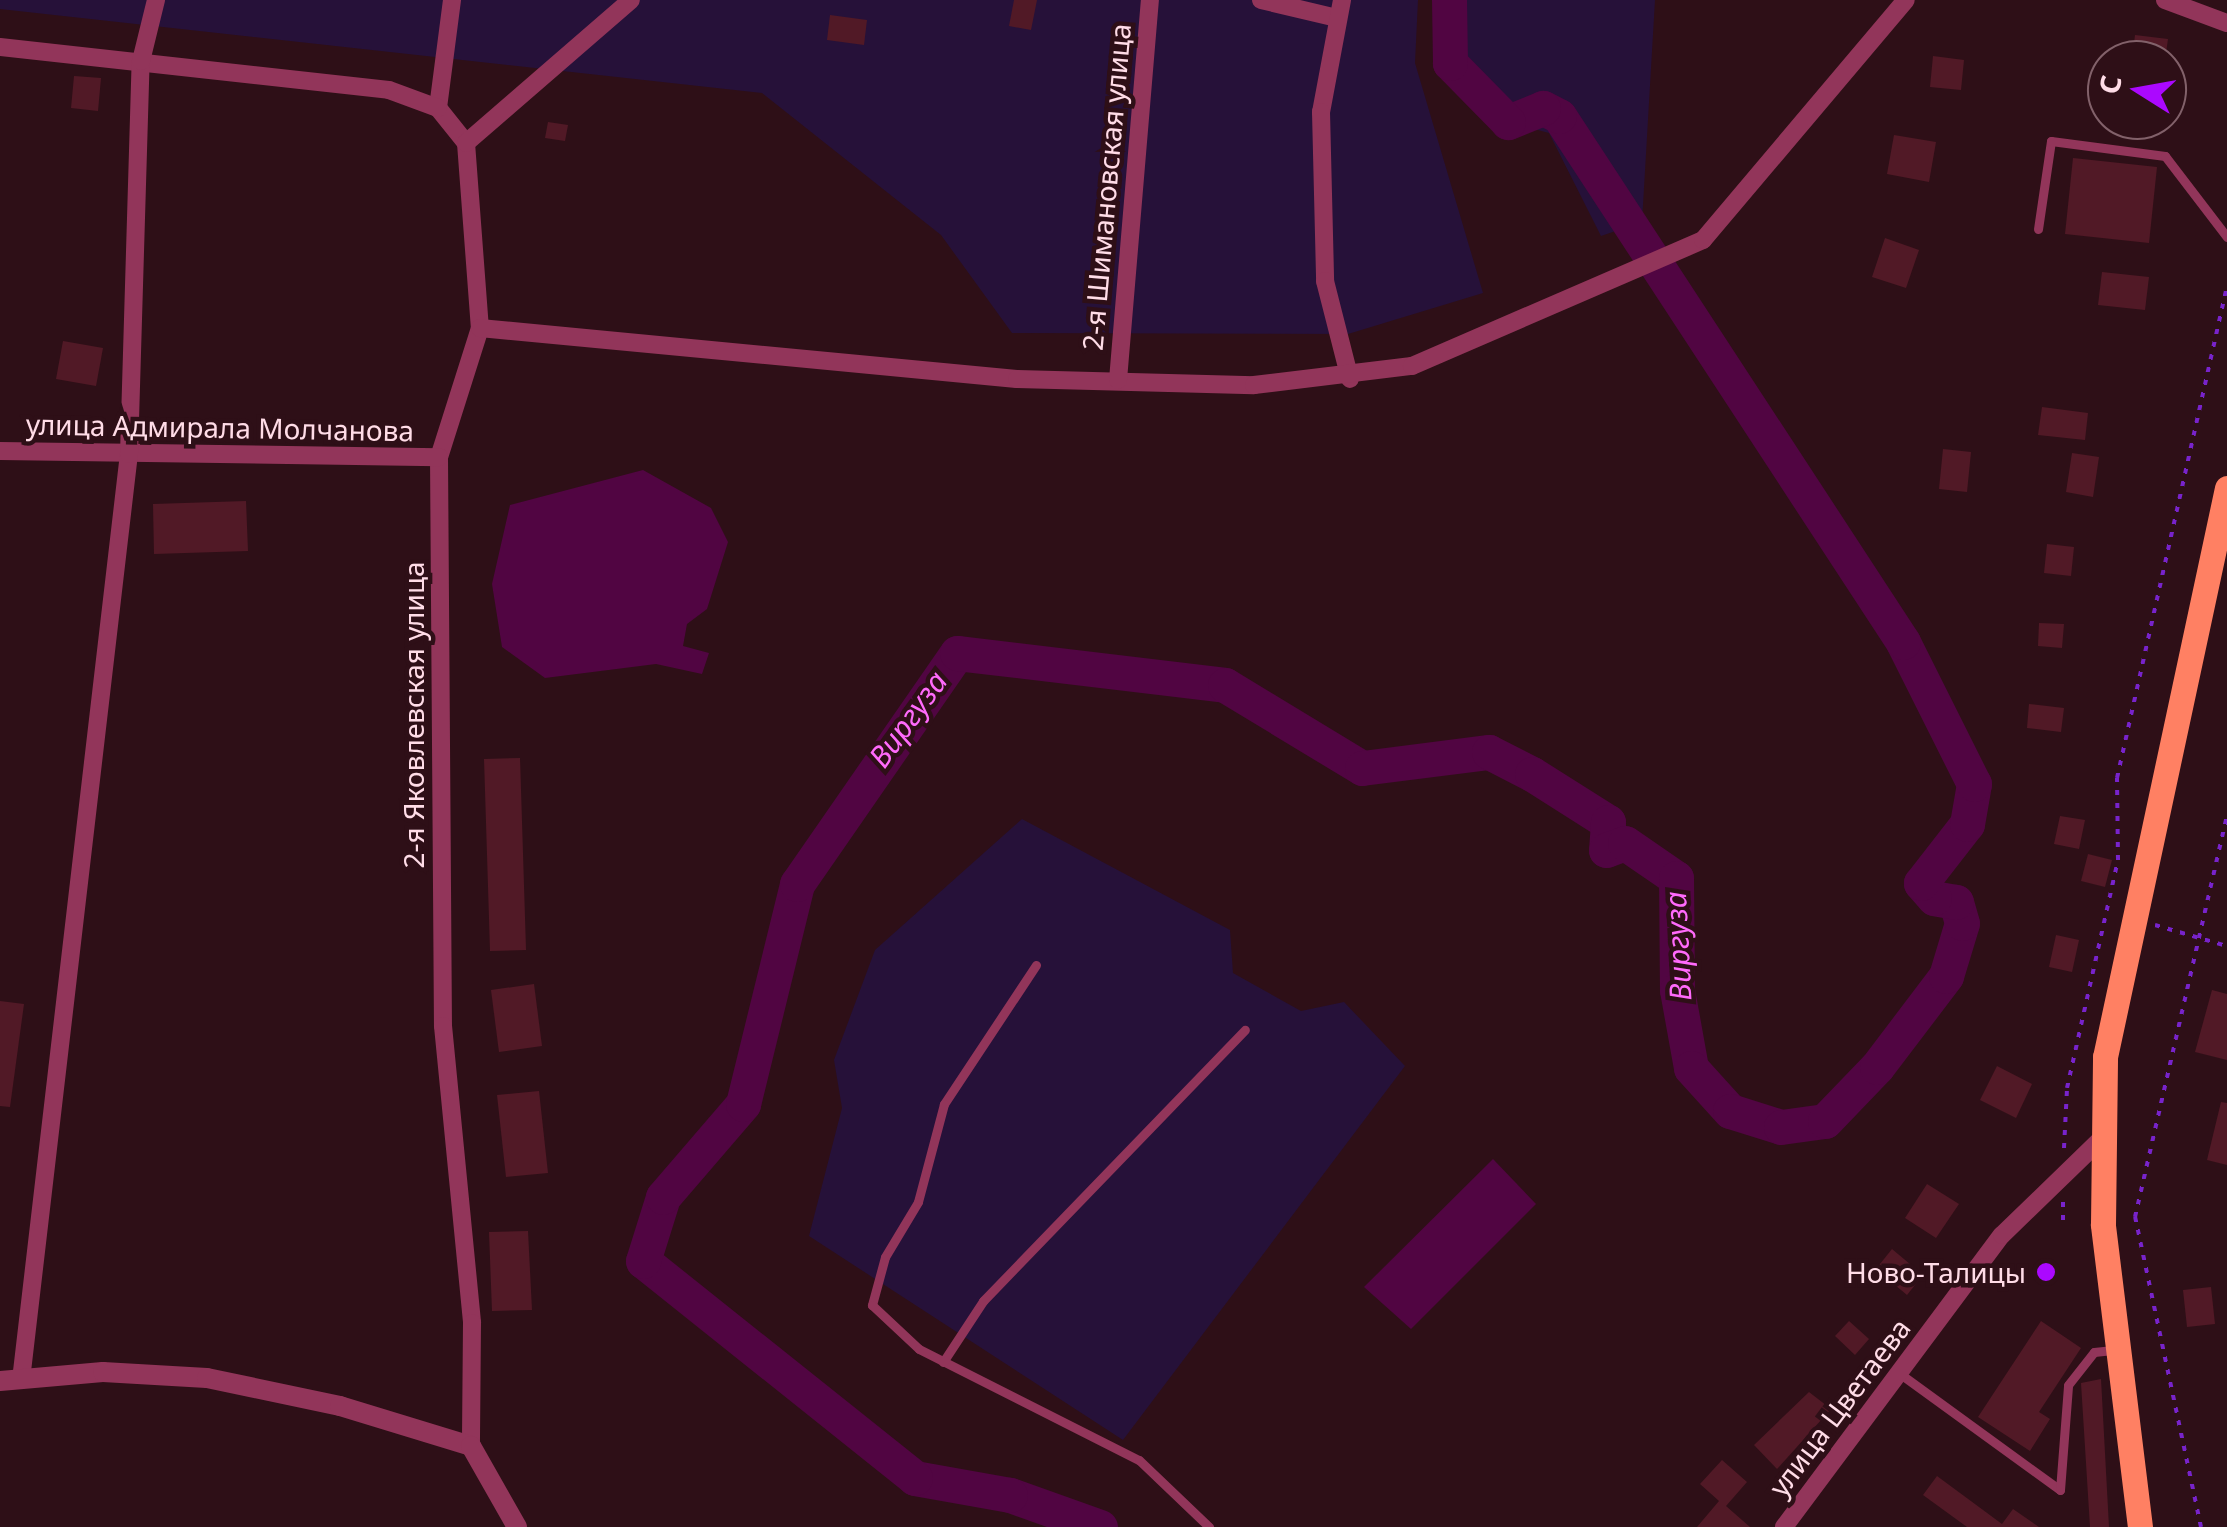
<!DOCTYPE html>
<html>
<head>
<meta charset="utf-8">
<style>
	body { margin:0 }
	#map { position:relative; width:2227px; height:1527px; overflow:hidden; background:#2e0f17; font-family:"Noto Sans",sans-serif }
	div>[style] { position:absolute }
	.green>* { inset:0; background:#261139 }
	.water>* { inset:0; background:#510542 }
	.river>* { height:35px; margin:-17.5px; padding:0 17.5px; transform-origin:17.5px; border-radius:17.5px; background:#510542 }
	.building>* { inset:0; background:#511926 }
	.path>* { height:4px; margin-top:-2px; transform-origin:0; background:repeating-linear-gradient(90deg,#7823cb 0 5px,transparent 0 13px) }
	.service>* { height:9px; margin:-4.5px; padding:0 4.5px; transform-origin:4.5px; border-radius:4.5px; background:#92355a }
	.minor>* { height:18px; margin:-9px; padding:0 9px; transform-origin:9px; border-radius:9px; background:#92355a }
	.tertiary>* { height:20px; margin:-10px; padding:0 10px; transform-origin:10px; border-radius:10px; background:#92355a }
	.primary>* { height:25px; margin:-12.5px; padding:0 12.5px; transform-origin:12.5px; border-radius:12.5px; background:#ff8063 }
	.dots>* { width:28px; height:28px; translate:-50% -50%; box-sizing:border-box; border:5px solid #2e0f17; border-radius:50% }
	span { translate:-50% -50%; white-space:nowrap; text-align:center; line-height:1.15; -webkit-text-stroke:9px #2e0f17; paint-order:stroke }
	.street-label { font-size:28px; color:#ffdce7 }
	.poi-label { font-size:28px; color:#ffdce7 }
	.right { translate:-100% -50%; text-align:right }
	.water-label { font-size:30px; color:#ff6afb; font-style:italic }
	.north { position:absolute; left:2087px; top:40px; width:100px; height:100px; box-sizing:border-box; background:#2e0f17; border:2px solid #82616a; border-radius:50%; rotate:281deg; font-size:28px; font-weight:700; line-height:40px; text-align:center; color:#ffdce7 }
	.north::after { content:''; display:block; margin:auto; width:35px; height:45px; background:#ab08ff; clip-path:polygon(50% 0,100% 100%,50% 72%,0 100%) }
</style>
</head>
<body>
<div id="map">
	<div class="green">
		<div style="clip-path:polygon(0 0,1418px 0,1415px 63px,1483px 293px,1348px 334px,1012px 333px,941px 235px,762px 93px,0 9px)"></div>
		<div style="clip-path:polygon(1449px 0,1655px 0,1642px 222px,1601px 236px,1549px 133px,1508px 122px,1477px 98px,1450px 63px)"></div>
		<div style="clip-path:polygon(1022px 819px,1230px 930px,1233px 973px,1301px 1011px,1344px 1002px,1405px 1066px,1123px 1440px,809px 1236px,842px 1108px,834px 1060px,875px 950px)"></div>
	</div>
	<div class="water">
		<div style="clip-path:polygon(643px 470px,711px 508px,728px 542px,707px 609px,687px 624px,683px 646px,709px 653px,702px 674px,656px 664px,545px 678px,502px 647px,492px 584px,510px 505px)"></div>
		<div style="clip-path:polygon(1493px 1159px,1536px 1204px,1411px 1329px,1364px 1287px)"></div>
	</div>
	<div class="river">
		<div style="left:1100px;top:1527px;width:96px;rotate:-160.4deg"></div>
		<div style="left:1010px;top:1495px;width:97px;rotate:-169.9deg"></div>
		<div style="left:915px;top:1478px;width:348px;rotate:-141.4deg"></div>
		<div style="left:643px;top:1261px;width:67px;rotate:-72.6deg"></div>
		<div style="left:663px;top:1197px;width:123px;rotate:-49.3deg"></div>
		<div style="left:743px;top:1104px;width:227px;rotate:-76.2deg"></div>
		<div style="left:797px;top:884px;width:281px;rotate:-55.3deg"></div>
		<div style="left:957px;top:653px;width:270px;rotate:6.8deg"></div>
		<div style="left:1225px;top:685px;width:160px;rotate:31.2deg"></div>
		<div style="left:1362px;top:768px;width:128px;rotate:-7.2deg"></div>
		<div style="left:1489px;top:752px;width:48px;rotate:27.1deg"></div>
		<div style="left:1532px;top:774px;width:90px;rotate:32.3deg"></div>
		<div style="left:1608px;top:822px;width:28px;rotate:94deg"></div>
		<div style="left:1606px;top:850px;width:20px;rotate:-20deg"></div>
		<div style="left:1625px;top:843px;width:62px;rotate:34.5deg"></div>
		<div style="left:1676px;top:878px;width:112px;rotate:89.5deg"></div>
		<div style="left:1677px;top:990px;width:79px;rotate:79.8deg"></div>
		<div style="left:1691px;top:1068px;width:58px;rotate:47.8deg"></div>
		<div style="left:1730px;top:1111px;width:53px;rotate:17.4deg"></div>
		<div style="left:1781px;top:1127px;width:44px;rotate:-7.8deg"></div>
		<div style="left:1825px;top:1121px;width:75px;rotate:-46.1deg"></div>
		<div style="left:1877px;top:1067px;width:114px;rotate:-52.8deg"></div>
		<div style="left:1946px;top:976px;width:55px;rotate:-73.2deg"></div>
		<div style="left:1962px;top:923px;width:22px;rotate:-106deg"></div>
		<div style="left:1956px;top:902px;width:22px;rotate:-170deg"></div>
		<div style="left:1934px;top:898px;width:20px;rotate:-131deg"></div>
		<div style="left:1921px;top:883px;width:75px;rotate:-52.1deg"></div>
		<div style="left:1967px;top:824px;width:41px;rotate:-80.1deg"></div>
		<div style="left:1974px;top:784px;width:159px;rotate:-116.6deg"></div>
		<div style="left:1903px;top:642px;width:628px;rotate:-123.18deg"></div>
		<div style="left:1559px;top:116px;width:18px;rotate:-153deg"></div>
		<div style="left:1543px;top:108px;width:38px;rotate:158deg"></div>
		<div style="left:1508px;top:122px;width:83px;rotate:-134.5deg"></div>
		<div style="left:1450px;top:63px;width:63px;rotate:-90.9deg"></div>
	</div>
	<div class="building">
		<div style="clip-path:polygon(1014px 0,1037px 0,1031px 30px,1009px 26px)"></div>
		<div style="clip-path:polygon(830px 15px,867px 20px,864px 45px,827px 40px)"></div>
		<div style="clip-path:polygon(2135px 35px,2168px 39px,2165px 60px,2132px 60px)"></div>
		<div style="clip-path:polygon(1933px 56px,1964px 60px,1961px 90px,1930px 87px)"></div>
		<div style="clip-path:polygon(74px 76px,101px 78px,98px 111px,71px 108px)"></div>
		<div style="clip-path:polygon(548px 122px,568px 125px,565px 141px,545px 138px)"></div>
		<div style="clip-path:polygon(1894px 135px,1936px 142px,1929px 182px,1887px 174px)"></div>
		<div style="clip-path:polygon(2073px 158px,2157px 167px,2149px 243px,2065px 234px)"></div>
		<div style="clip-path:polygon(1885px 238px,1919px 250px,1906px 288px,1872px 277px)"></div>
		<div style="clip-path:polygon(2102px 272px,2149px 277px,2145px 310px,2098px 305px)"></div>
		<div style="clip-path:polygon(63px 341px,103px 348px,96px 386px,56px 379px)"></div>
		<div style="clip-path:polygon(2042px 407px,2088px 413px,2085px 440px,2038px 435px)"></div>
		<div style="clip-path:polygon(1943px 449px,1971px 452px,1967px 492px,1939px 489px)"></div>
		<div style="clip-path:polygon(2072px 453px,2099px 457px,2093px 497px,2066px 492px)"></div>
		<div style="clip-path:polygon(246px 501px,248px 551px,154px 554px,153px 504px)"></div>
		<div style="clip-path:polygon(2047px 544px,2074px 547px,2071px 576px,2044px 573px)"></div>
		<div style="clip-path:polygon(2039px 623px,2064px 624px,2062px 648px,2038px 646px)"></div>
		<div style="clip-path:polygon(2029px 704px,2064px 708px,2061px 732px,2027px 728px)"></div>
		<div style="clip-path:polygon(520px 758px,526px 950px,490px 951px,484px 759px)"></div>
		<div style="clip-path:polygon(2060px 816px,2085px 820px,2079px 849px,2054px 844px)"></div>
		<div style="clip-path:polygon(2088px 854px,2112px 860px,2105px 887px,2081px 881px)"></div>
		<div style="clip-path:polygon(2056px 935px,2079px 940px,2072px 972px,2049px 967px)"></div>
		<div style="clip-path:polygon(534px 984px,542px 1046px,499px 1052px,491px 990px)"></div>
		<div style="clip-path:polygon(2212px 990px,2227px 994px,2227px 1060px,2195px 1052px)"></div>
		<div style="clip-path:polygon(0 1001px,24px 1004px,10px 1107px,0 1106px)"></div>
		<div style="clip-path:polygon(1997px 1066px,2032px 1084px,2016px 1118px,1980px 1100px)"></div>
		<div style="clip-path:polygon(539px 1091px,548px 1173px,506px 1177px,497px 1095px)"></div>
		<div style="clip-path:polygon(2221px 1102px,2227px 1103px,2227px 1165px,2207px 1160px)"></div>
		<div style="clip-path:polygon(1927px 1184px,1959px 1204px,1936px 1238px,1905px 1218px)"></div>
		<div style="clip-path:polygon(528px 1231px,532px 1310px,492px 1311px,489px 1232px)"></div>
		<div style="clip-path:polygon(1892px 1249px,1923px 1275px,1907px 1295px,1876px 1269px)"></div>
		<div style="clip-path:polygon(2211px 1287px,2215px 1324px,2187px 1327px,2183px 1290px)"></div>
		<div style="clip-path:polygon(1849px 1321px,1869px 1339px,1855px 1355px,1835px 1336px)"></div>
		<div style="clip-path:polygon(2041px 1321px,2081px 1348px,2039px 1412px,2050px 1419px,2030px 1451px,1978px 1417px)"></div>
		<div style="clip-path:polygon(2101px 1379px,2109px 1527px,2090px 1527px,2081px 1383px)"></div>
		<div style="clip-path:polygon(1809px 1392px,1831px 1409px,1777px 1469px,1754px 1445px)"></div>
		<div style="clip-path:polygon(1722px 1460px,1747px 1482px,1726px 1506px,1750px 1527px,1697px 1527px,1719px 1501px,1700px 1484px)"></div>
		<div style="clip-path:polygon(1937px 1476px,2002px 1524px,2013px 1509px,2039px 1527px,1967px 1527px,1923px 1495px)"></div>
	</div>
	<div class="path">
		<div style="left:2155px;top:925px;width:75px;rotate:16.3deg"></div>
		<div style="left:2064px;top:1148px;width:60px;rotate:-87.1deg"></div>
		<div style="left:2067px;top:1088px;width:234px;rotate:-77.4deg"></div>
		<div style="left:2118px;top:860px;width:82px;rotate:-90.7deg"></div>
		<div style="left:2117px;top:778px;width:504px;rotate:-77.4deg"></div>
		<div style="left:2063px;top:1202px;width:21px;rotate:90deg"></div>
		<div style="left:2201px;top:1527px;width:317px;rotate:-102deg"></div>
		<div style="left:2135px;top:1217px;width:413px;rotate:-77.1deg"></div>
	</div>
	<div class="service">
		<div style="left:2038px;top:229px;width:89px;rotate:-81.6deg"></div>
		<div style="left:2051px;top:141px;width:115px;rotate:7.5deg"></div>
		<div style="left:2165px;top:156px;width:102px;rotate:52.6deg"></div>
		<div style="left:1036px;top:965px;width:167px;rotate:123.5deg"></div>
		<div style="left:944px;top:1104px;width:101px;rotate:104.9deg"></div>
		<div style="left:918px;top:1202px;width:64px;rotate:121deg"></div>
		<div style="left:885px;top:1257px;width:50px;rotate:105.2deg"></div>
		<div style="left:872px;top:1305px;width:64px;rotate:43.1deg"></div>
		<div style="left:919px;top:1349px;width:246px;rotate:26.8deg"></div>
		<div style="left:1139px;top:1460px;width:97px;rotate:43.7deg"></div>
		<div style="left:943px;top:1362px;width:73px;rotate:-56.7deg"></div>
		<div style="left:983px;top:1301px;width:377px;rotate:-46deg"></div>
		<div style="left:1899px;top:1373px;width:199px;rotate:36deg"></div>
		<div style="left:2060px;top:1490px;width:105px;rotate:-85.6deg"></div>
		<div style="left:2068px;top:1385px;width:42px;rotate:-51.8deg"></div>
		<div style="left:2094px;top:1352px;width:19px;rotate:-6deg"></div>
	</div>
	<div class="minor">
		<div style="left:452px;top:0;width:109px;rotate:97.4deg"></div>
		<div style="left:438px;top:108px;width:45px;rotate:51.3deg"></div>
		<div style="left:466px;top:143px;width:186px;rotate:85.7deg"></div>
		<div style="left:480px;top:328px;width:135px;rotate:107.6deg"></div>
		<div style="left:439px;top:457px;width:569px;rotate:89.6deg"></div>
		<div style="left:443px;top:1026px;width:298px;rotate:84.4deg"></div>
		<div style="left:472px;top:1323px;width:123px;rotate:90.5deg"></div>
		<div style="left:1261px;top:0;width:78px;rotate:13.3deg"></div>
		<div style="left:1342px;top:0;width:114px;rotate:100.6deg"></div>
		<div style="left:1321px;top:112px;width:169px;rotate:88.6deg"></div>
		<div style="left:1325px;top:281px;width:101px;rotate:75.7deg"></div>
		<div style="left:2165px;top:0;width:66px;rotate:20.4deg"></div>
		<div style="left:0;top:47px;width:391px;rotate:6.3deg"></div>
		<div style="left:389px;top:90px;width:52px;rotate:20.2deg"></div>
		<div style="left:466px;top:143px;width:218px;rotate:-40.9deg"></div>
		<div style="left:480px;top:328px;width:539px;rotate:5.43deg"></div>
		<div style="left:1017px;top:379px;width:237px;rotate:1.5deg"></div>
		<div style="left:1254px;top:385px;width:159px;rotate:-6.9deg"></div>
		<div style="left:1412px;top:366px;width:317px;rotate:-23.4deg"></div>
		<div style="left:1703px;top:240px;width:314px;rotate:-49.8deg"></div>
		<div style="left:1118px;top:380px;width:381px;rotate:-85.2deg"></div>
		<div style="left:0;top:451px;width:439px;rotate:0.8deg"></div>
		<div style="left:21px;top:1380px;width:932px;rotate:-83.35deg"></div>
		<div style="left:129px;top:454px;width:393px;rotate:-88.3deg"></div>
		<div style="left:141px;top:61px;width:63px;rotate:-76.2deg"></div>
		<div style="left:1784px;top:1527px;width:364px;rotate:-53.3deg"></div>
		<div style="left:2002px;top:1235px;width:134px;rotate:-44.1deg"></div>
	</div>
	<div class="tertiary">
		<div style="left:0;top:1381px;width:103px;rotate:-5deg"></div>
		<div style="left:103px;top:1372px;width:104px;rotate:3.3deg"></div>
		<div style="left:207px;top:1378px;width:136px;rotate:11.9deg"></div>
		<div style="left:340px;top:1406px;width:137px;rotate:17deg"></div>
		<div style="left:471px;top:1446px;width:93px;rotate:60.4deg"></div>
	</div>
	<div class="primary">
		<div style="left:2140px;top:1527px;width:305px;rotate:-97deg"></div>
		<div style="left:2103px;top:1224px;width:167px;rotate:-89.3deg"></div>
		<div style="left:2105px;top:1057px;width:582px;rotate:-77.9deg"></div>
	</div>
	<div class="dots">
		<div style="left:2046px;top:1272px;background:#ab08ff"></div>
	</div>
	<div class="street-label">
		<span style="left:1106px;top:187px;rotate:-85deg">2-я Шимановская улица</span>
		<span style="left:220px;top:427px;rotate:1deg">улица Адмирала Молчанова</span>
		<span style="left:413px;top:715px;rotate:-90deg">2-я Яковлевская улица</span>
		<span style="left:1839px;top:1407px;rotate:-53deg">улица Цветаева</span>
	</div>
	<div class="poi-label">
		<span class="right" style="left:2026px;top:1272px">Ново-Талицы</span>
	</div>
	<div class="water-label">
		<span style="left:908px;top:719px;rotate:-54deg">Виргуза</span>
		<span style="left:1678px;top:946px;rotate:-93deg">Виргуза</span>
	</div>
	<div class="north">С</div>
</div>
</body>
</html>
